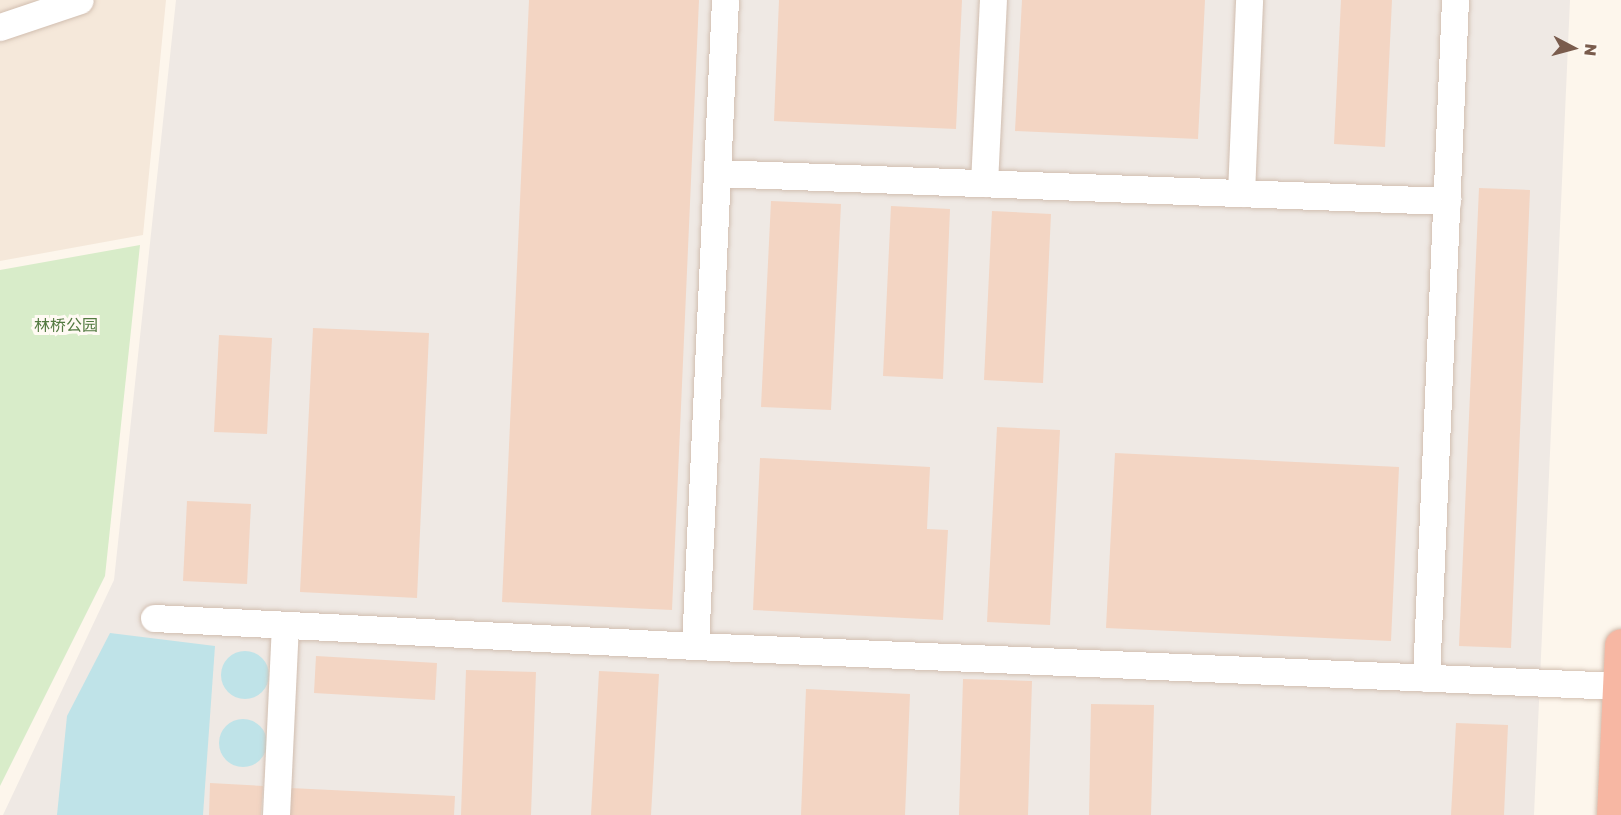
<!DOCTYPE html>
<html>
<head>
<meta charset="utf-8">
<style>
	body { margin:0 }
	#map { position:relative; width:1621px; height:815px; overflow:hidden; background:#fdf6ec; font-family:"Golos Text","Noto Sans SC",sans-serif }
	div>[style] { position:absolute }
	.residential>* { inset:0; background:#f5e8da }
	.industrial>* { inset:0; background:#efe9e4 }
	.green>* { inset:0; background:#d8ecc9 }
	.water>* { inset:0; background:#bfe3e8 }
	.round { border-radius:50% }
	.building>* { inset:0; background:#f3d5c3 }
	.roads { filter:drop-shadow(0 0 2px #d1beb0) drop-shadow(0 0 2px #d1beb0) }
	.minor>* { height:27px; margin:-13.5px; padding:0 13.5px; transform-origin:13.5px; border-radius:13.5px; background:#fff }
	.highway>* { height:33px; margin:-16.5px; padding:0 16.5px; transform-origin:16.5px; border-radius:16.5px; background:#f7b7a3 }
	span { translate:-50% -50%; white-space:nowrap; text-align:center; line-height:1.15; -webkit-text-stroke:6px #fffaf3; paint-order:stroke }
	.park-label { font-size:16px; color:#537a41 }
	.north { position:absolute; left:1543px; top:18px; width:60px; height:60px; -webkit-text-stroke:4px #fffaf3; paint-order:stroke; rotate:96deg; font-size:16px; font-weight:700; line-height:24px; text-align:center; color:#7a5c4d }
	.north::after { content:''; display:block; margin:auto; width:21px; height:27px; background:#7a5c4d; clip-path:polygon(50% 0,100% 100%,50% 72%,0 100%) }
</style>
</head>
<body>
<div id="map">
	<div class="residential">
		<div style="clip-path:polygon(0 0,166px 0,143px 235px,0 261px)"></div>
	</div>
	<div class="industrial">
		<div style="clip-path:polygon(176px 0,1570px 0,1534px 815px,3px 815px,114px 580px)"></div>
	</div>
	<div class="green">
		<div style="clip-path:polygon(140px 245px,105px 576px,0 786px,0 270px)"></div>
	</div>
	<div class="water">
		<div style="clip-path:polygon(110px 633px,215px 646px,203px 815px,57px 815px,67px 716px)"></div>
		<div class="round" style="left:221px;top:651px;width:48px;height:48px"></div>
		<div class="round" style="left:219px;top:719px;width:48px;height:48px"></div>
	</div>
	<div class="building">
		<div style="clip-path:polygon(529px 0,699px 0,672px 610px,502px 602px)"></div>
		<div style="clip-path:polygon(779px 0,962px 0,956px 129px,774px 121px)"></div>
		<div style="clip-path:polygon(1022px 0,1205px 0,1198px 139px,1015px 131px)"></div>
		<div style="clip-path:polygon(1341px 0,1392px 0,1385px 147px,1334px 144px)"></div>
		<div style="clip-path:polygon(1479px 188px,1530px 190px,1511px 648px,1459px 646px)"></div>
		<div style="clip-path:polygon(771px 201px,841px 204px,831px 410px,761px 407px)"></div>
		<div style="clip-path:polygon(891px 206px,950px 209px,943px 379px,883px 376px)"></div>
		<div style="clip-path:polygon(992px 211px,1051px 214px,1043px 383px,984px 380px)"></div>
		<div style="clip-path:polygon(313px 328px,429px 333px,417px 598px,300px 592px)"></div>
		<div style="clip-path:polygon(219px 335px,272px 338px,267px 434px,214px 432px)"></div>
		<div style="clip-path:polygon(997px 427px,1060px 430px,1050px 625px,987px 622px)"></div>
		<div style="clip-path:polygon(1115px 453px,1399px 467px,1391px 641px,1106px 628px)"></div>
		<div style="clip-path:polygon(760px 458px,930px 467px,927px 529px,948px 530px,943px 620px,753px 610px)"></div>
		<div style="clip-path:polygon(187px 501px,251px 504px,247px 584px,183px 581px)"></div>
		<div style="clip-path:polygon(316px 656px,437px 663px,435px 700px,314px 693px)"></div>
		<div style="clip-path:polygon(466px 670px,536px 672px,531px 815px,461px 815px)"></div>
		<div style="clip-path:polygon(599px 671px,659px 674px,651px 815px,591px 815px)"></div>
		<div style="clip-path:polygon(963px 679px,1032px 681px,1028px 815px,959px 815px)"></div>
		<div style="clip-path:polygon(806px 689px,910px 694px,905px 815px,801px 815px)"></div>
		<div style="clip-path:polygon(1091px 704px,1154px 705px,1151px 815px,1089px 815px)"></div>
		<div style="clip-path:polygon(1456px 723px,1508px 725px,1504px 815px,1451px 815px)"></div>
		<div style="clip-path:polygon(210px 783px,263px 786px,261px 815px,209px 815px)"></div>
		<div style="clip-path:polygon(290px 788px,455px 796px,454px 815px,289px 815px)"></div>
	</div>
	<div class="roads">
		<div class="minor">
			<div style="left:725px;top:0;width:647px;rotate:92.66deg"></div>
			<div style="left:695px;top:646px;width:925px;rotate:2.48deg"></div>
			<div style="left:0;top:27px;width:84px;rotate:-18.6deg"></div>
			<div style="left:717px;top:173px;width:731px;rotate:2.2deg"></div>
			<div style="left:984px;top:183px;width:183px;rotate:-87.2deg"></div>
			<div style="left:1241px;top:193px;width:193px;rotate:-87.6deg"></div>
			<div style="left:154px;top:618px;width:542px;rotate:2.96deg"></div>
			<div style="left:1426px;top:678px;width:679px;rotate:-87.55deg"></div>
			<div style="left:276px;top:815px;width:190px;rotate:-87.3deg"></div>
		</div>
		<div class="highway">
			<div style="left:1613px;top:815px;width:170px;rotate:-87.3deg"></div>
		</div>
	</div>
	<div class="park-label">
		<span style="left:66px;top:325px">林桥公园</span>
	</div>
	<div class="north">N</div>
</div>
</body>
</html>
